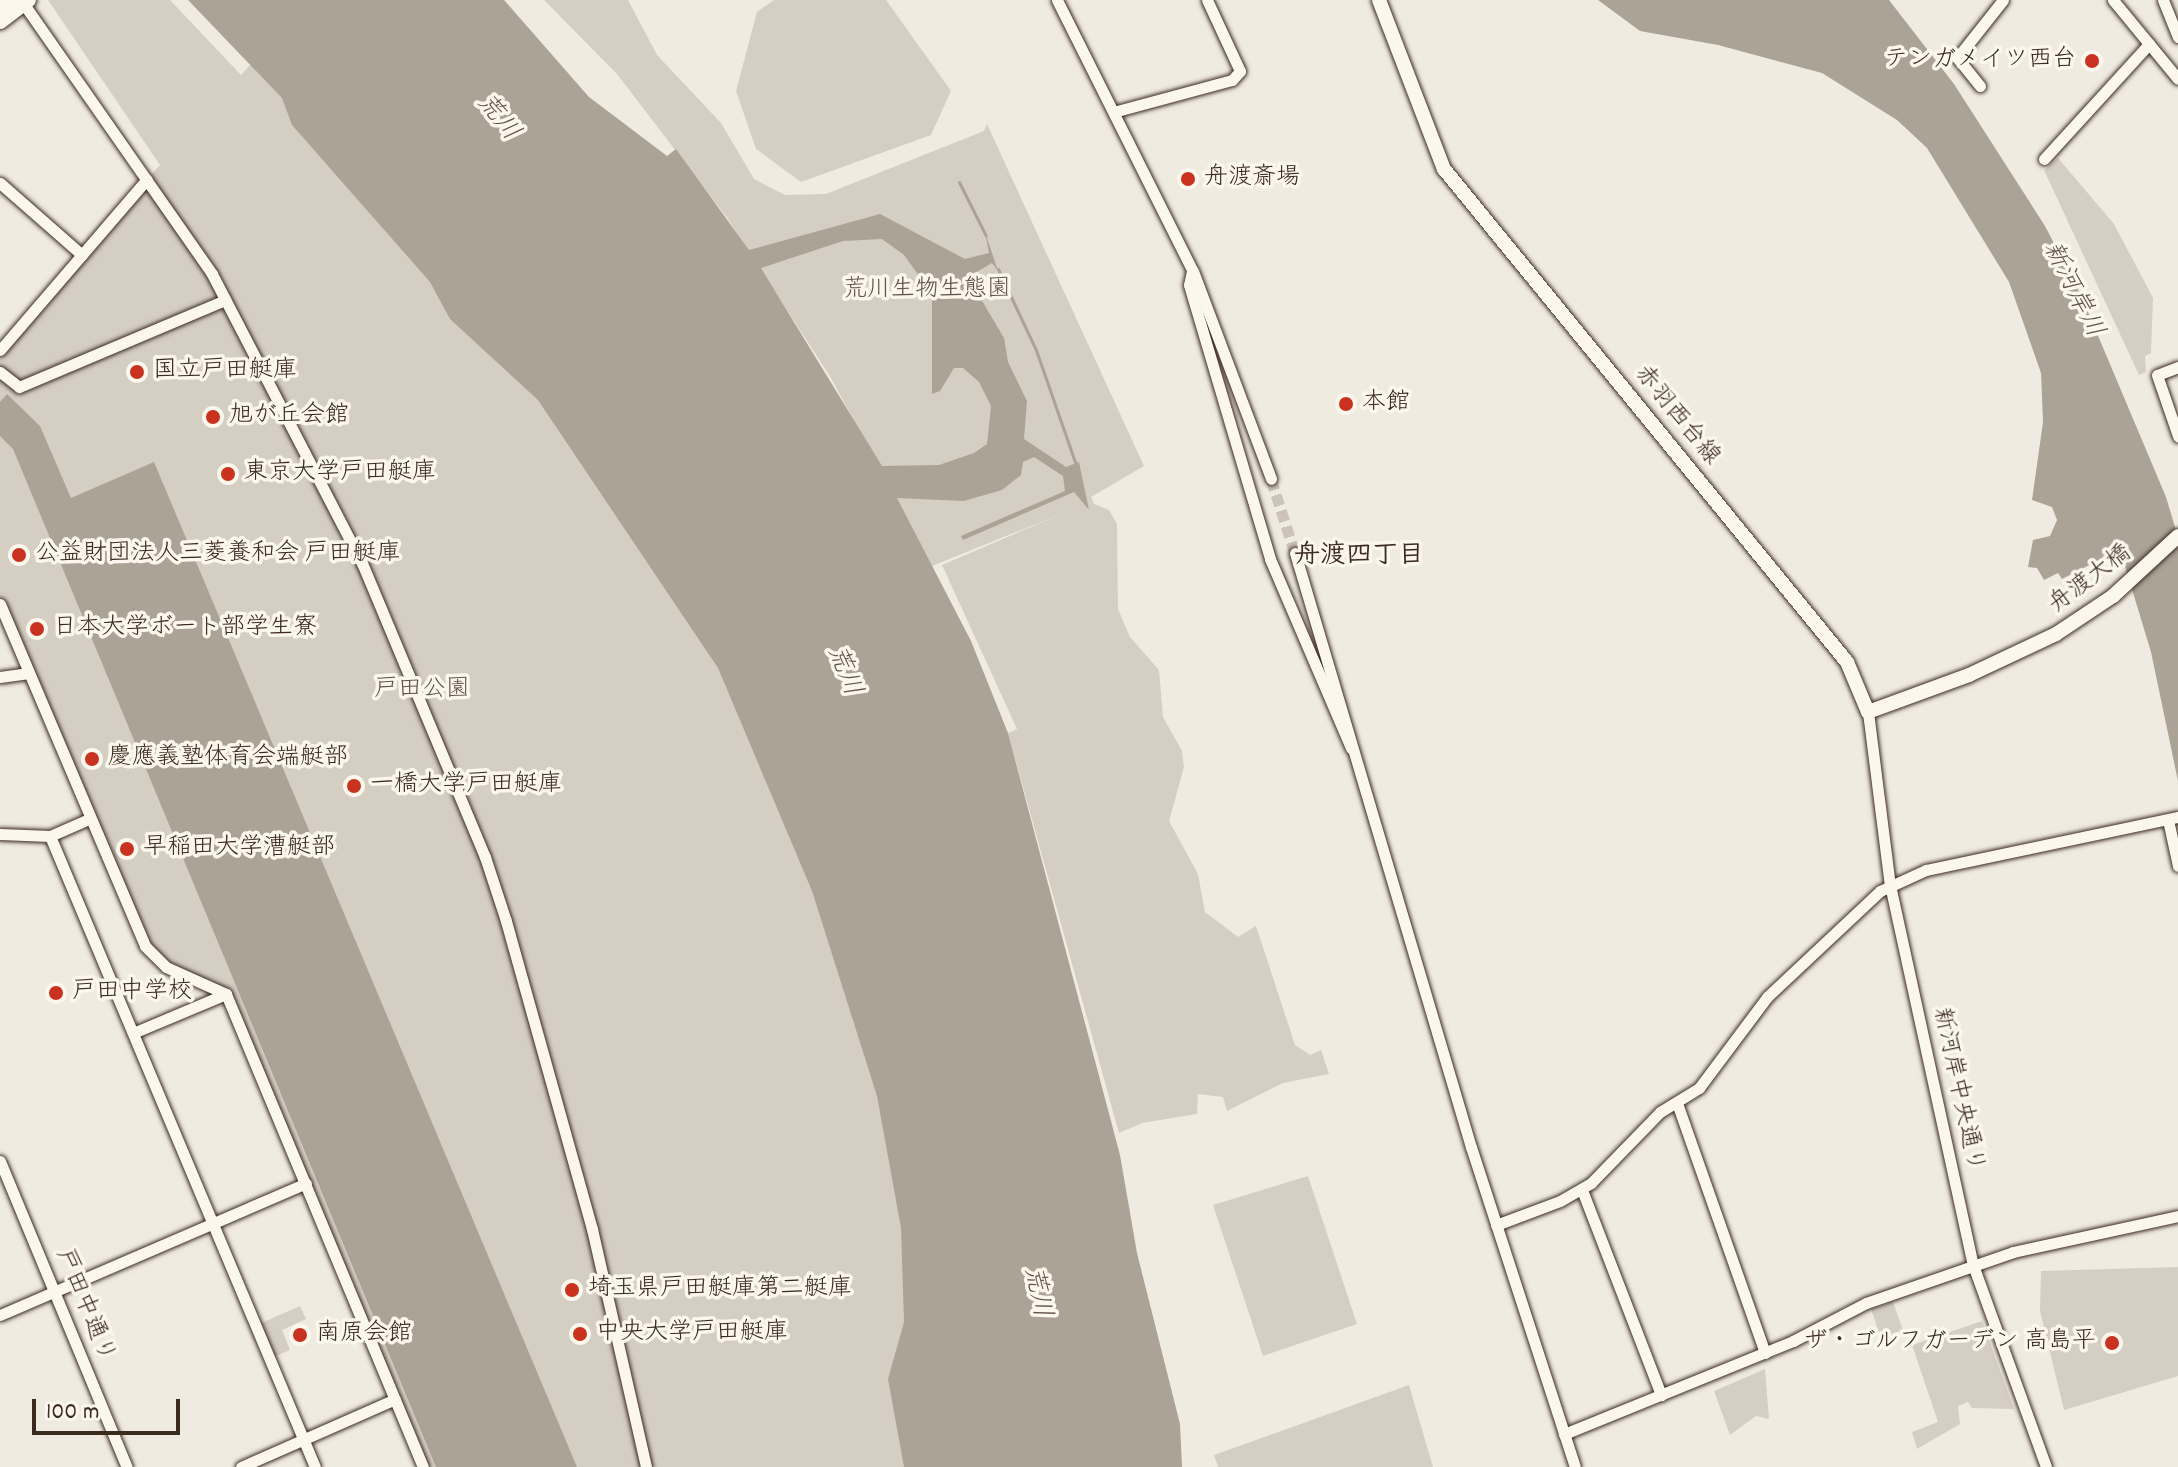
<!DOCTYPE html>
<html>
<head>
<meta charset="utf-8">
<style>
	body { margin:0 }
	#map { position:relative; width:2178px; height:1467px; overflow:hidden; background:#f0ebe0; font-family:Dekko,"Klee One",sans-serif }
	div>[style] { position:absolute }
	.green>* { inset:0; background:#d5cec3 }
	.water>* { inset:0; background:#aca397 }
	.stream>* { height:3px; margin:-1.5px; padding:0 1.5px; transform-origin:1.5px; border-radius:1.5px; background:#aca397 }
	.minor-tunnel>* { height:11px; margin-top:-5.5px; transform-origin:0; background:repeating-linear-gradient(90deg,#ccc4b9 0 11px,transparent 0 16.5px) }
	.roads { filter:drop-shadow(0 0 2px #3b2a1e) drop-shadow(0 0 2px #3b2a1e) }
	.minor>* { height:11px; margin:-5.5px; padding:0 5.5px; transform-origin:5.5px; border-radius:5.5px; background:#fbf7ec }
	.major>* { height:14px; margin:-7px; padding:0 7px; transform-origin:7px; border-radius:7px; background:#fbf7ec }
	.highway>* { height:16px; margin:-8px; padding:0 8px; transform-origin:8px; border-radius:8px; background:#fbf7ec }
	.dots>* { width:22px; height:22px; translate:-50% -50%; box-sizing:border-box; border:4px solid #fbf7ec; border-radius:50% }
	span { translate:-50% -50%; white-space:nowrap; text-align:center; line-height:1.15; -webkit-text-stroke:7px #fbf7ec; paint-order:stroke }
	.poi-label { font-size:24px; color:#3b2a1e }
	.right { translate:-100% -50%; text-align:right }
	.left { translate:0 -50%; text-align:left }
	.park-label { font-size:24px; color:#625347 }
	.street-label { font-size:24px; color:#3b2a1e }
	.water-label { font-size:26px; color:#635448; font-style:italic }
	.neighbourhood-label { font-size:26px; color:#3b2a1e; font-weight:700 }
	.scale { position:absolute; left:32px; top:1399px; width:148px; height:36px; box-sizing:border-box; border:4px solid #3b2a1e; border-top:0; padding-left:10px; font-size:24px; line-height:28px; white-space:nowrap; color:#3b2a1e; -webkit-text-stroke:6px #fbf7ec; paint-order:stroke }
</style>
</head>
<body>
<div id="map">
	<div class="green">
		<div style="clip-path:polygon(48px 0,170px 0,241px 75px,309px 0,537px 209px,1045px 1467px,425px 1467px,226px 994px,166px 967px,141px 938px,0 603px,0 348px,160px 165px)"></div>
		<div style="clip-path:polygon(544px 0,628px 0,657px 55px,721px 123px,754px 179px,785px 195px,826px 194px,984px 131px,987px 124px,1144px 466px,1091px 497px,1094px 504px,1109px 510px,1117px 524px,1118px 609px,1130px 637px,1159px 670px,1163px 717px,1182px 751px,1184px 767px,1169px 821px,1198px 874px,1205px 912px,1238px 937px,1256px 926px,1295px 1045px,1310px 1055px,1321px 1050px,1329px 1074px,1283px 1083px,1227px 1111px,1223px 1097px,1198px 1094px,1197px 1114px,1142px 1123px,1119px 1133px,1008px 733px,1017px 729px,942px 565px,1066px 512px,932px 566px,831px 378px,728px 219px,617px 74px)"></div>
		<div style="clip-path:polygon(774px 0,886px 0,951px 91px,931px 135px,801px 182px,756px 149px,736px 91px,757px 12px)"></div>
		<div style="clip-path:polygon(2058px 158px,2114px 224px,2153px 298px,2151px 353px,2145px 356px,2146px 372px,2139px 375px,2044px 170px)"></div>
		<div style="clip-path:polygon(1308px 1176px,1357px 1324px,1263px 1356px,1213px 1205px)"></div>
		<div style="clip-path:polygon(2178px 1267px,2178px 1376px,2064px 1410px,2040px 1311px,2041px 1271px)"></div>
		<div style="clip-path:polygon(1893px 1302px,1903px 1330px,1881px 1338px,1871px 1309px)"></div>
		<div style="clip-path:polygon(300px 1306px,306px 1319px,282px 1330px,290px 1350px,274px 1357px,259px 1324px)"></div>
		<div style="clip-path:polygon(1982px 1321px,2014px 1409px,1972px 1408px,1968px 1402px,1958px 1406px,1960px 1424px,1917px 1449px,1912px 1432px,1938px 1422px,1912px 1345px)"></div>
		<div style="clip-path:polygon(1765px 1369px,1769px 1419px,1756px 1416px,1730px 1435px,1714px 1391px)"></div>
		<div style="clip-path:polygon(1409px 1385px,1433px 1467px,1218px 1467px,1214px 1455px)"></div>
	</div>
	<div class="water">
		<div style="clip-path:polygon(evenodd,188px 0,504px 0,589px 97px,667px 156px,676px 149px,749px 250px,880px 214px,965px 259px,989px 253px,985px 232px,998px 271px,992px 263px,968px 277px,1004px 338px,1008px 362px,1027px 401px,1024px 439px,1066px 467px,1079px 462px,1089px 510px,1074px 492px,963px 540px,961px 536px,1065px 491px,1063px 476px,1034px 457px,1023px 462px,1021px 475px,1002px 490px,964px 501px,897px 498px,971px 641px,1008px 733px,1120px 1155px,1137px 1253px,1180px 1424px,1182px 1467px,904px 1467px,888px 1379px,904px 1322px,901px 1228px,877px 1096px,812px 891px,718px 668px,538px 400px,450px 319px,430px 282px,292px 125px,282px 98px,188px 0,882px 239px,904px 255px,932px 294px,932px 394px,940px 391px,954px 368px,963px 368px,979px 382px,991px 406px,987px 444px,974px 453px,939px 465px,882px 466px,761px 268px,843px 241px,882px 239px)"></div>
		<div style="clip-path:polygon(1598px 0,1889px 0,1954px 84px,2045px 226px,2080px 293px,2166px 497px,2178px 537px,2178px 781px,2151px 652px,2124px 563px,2105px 557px,2062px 579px,2058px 573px,2044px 580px,2037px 568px,2028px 567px,2033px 540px,2050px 536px,2057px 520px,2052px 507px,2032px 500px,2043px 422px,2041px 373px,2009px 282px,1927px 148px,1897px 120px,1822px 73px,1718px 45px,1640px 31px)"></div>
		<div style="clip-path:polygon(7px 394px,40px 426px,71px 498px,154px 462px,577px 1467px,436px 1467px,13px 449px,0 436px,0 402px)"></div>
	</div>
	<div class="stream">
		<div style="left:959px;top:182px;width:60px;rotate:63.4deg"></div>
		<div style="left:998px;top:269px;width:89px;rotate:64.9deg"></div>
		<div style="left:1036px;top:350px;width:122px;rotate:70.8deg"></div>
	</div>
	<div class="minor-tunnel">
		<div style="left:1271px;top:479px;width:78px;rotate:72deg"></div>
	</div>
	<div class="roads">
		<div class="minor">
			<div style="left:21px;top:0;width:334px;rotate:55.1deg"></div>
			<div style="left:212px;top:274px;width:326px;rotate:62.6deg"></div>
			<div style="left:362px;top:563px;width:319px;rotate:67.3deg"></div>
			<div style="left:485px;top:857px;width:67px;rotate:71.8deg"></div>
			<div style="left:506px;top:921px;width:320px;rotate:74.4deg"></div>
			<div style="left:592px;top:1229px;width:244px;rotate:77.2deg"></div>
			<div style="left:1057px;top:0;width:303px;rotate:63.4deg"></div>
			<div style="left:1193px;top:271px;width:222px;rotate:69.4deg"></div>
			<div style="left:2113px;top:0;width:102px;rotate:50.6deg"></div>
			<div style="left:2163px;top:0;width:40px;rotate:68deg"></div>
			<div style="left:1980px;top:86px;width:36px;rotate:-129deg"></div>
			<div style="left:1957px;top:58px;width:74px;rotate:-51.6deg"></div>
			<div style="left:1117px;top:111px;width:119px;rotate:-15.1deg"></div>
			<div style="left:1232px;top:80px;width:12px;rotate:-48deg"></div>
			<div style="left:1240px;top:71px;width:78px;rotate:-114.9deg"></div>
			<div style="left:2044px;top:159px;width:156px;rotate:-47.6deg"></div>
			<div style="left:0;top:183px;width:109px;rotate:41.3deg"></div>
			<div style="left:1192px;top:271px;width:14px;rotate:102deg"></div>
			<div style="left:1189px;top:285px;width:286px;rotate:73.5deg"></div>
			<div style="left:1270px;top:559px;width:206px;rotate:66.8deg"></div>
			<div style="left:0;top:350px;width:225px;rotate:-49.3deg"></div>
			<div style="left:2178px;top:367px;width:22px;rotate:159deg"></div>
			<div style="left:2157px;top:375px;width:65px;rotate:71deg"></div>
			<div style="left:0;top:372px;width:24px;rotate:38deg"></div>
			<div style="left:19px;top:387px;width:224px;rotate:-22.9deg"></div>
			<div style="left:1295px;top:553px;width:620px;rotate:73.5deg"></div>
			<div style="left:1471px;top:1147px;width:336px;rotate:72deg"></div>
			<div style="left:0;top:604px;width:371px;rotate:67deg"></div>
			<div style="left:145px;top:946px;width:30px;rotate:45deg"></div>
			<div style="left:166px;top:967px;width:66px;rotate:24.2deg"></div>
			<div style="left:226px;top:994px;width:512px;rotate:67.39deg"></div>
			<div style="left:0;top:677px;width:29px;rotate:-8deg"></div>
			<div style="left:1868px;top:712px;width:174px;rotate:82.8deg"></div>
			<div style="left:1890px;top:885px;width:389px;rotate:77.7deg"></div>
			<div style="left:1973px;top:1265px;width:215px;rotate:70.1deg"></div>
			<div style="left:2168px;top:820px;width:47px;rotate:77.7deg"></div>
			<div style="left:0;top:834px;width:50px;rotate:2.3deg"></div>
			<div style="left:50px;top:836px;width:43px;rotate:-23.6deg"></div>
			<div style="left:50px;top:836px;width:684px;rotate:67.22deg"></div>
			<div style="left:133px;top:1033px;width:101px;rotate:-22.8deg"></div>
			<div style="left:1677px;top:1103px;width:265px;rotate:70.6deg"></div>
			<div style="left:0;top:1161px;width:331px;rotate:67.5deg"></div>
			<div style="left:1582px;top:1190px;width:220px;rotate:68.9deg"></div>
			<div style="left:1496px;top:1225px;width:68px;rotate:-20.6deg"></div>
			<div style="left:1560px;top:1201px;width:36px;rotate:-30deg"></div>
			<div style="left:1591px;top:1183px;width:99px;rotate:-45.8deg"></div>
			<div style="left:1660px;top:1112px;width:46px;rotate:-31.6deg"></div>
			<div style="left:1699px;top:1088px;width:114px;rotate:-53.2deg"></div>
			<div style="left:1767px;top:997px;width:155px;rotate:-43.2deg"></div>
			<div style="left:1880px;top:891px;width:51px;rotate:-24.5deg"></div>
			<div style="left:1926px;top:870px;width:258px;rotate:-11.9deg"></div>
			<div style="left:0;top:1315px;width:333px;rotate:-23.3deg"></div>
			<div style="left:1564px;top:1434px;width:247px;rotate:-22.1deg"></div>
			<div style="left:1793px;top:1341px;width:82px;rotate:-27.5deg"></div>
			<div style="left:1866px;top:1303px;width:156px;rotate:-19.1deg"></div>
			<div style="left:2013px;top:1252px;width:169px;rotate:-12.3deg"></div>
			<div style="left:241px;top:1467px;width:168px;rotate:-23.8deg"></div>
		</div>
		<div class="major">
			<div style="left:1379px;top:0;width:181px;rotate:69deg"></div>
			<div style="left:1444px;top:169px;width:637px;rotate:50.74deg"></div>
			<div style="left:1847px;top:662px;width:54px;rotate:67.2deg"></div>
			<div style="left:1868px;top:712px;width:108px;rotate:-20.1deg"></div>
			<div style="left:1969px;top:675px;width:96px;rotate:-25.2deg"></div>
			<div style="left:2056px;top:634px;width:69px;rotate:-33.7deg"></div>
			<div style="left:2113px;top:596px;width:88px;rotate:-42.7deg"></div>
		</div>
		<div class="highway">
			<div style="left:0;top:6px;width:10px;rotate:-37deg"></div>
			<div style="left:0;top:21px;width:35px;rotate:-37deg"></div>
		</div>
	</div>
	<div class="dots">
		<div style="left:2092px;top:61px;background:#c8321e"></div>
		<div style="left:1188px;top:179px;background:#c8321e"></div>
		<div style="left:137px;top:372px;background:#c8321e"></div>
		<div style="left:1346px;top:404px;background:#c8321e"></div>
		<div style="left:213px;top:417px;background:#c8321e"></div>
		<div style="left:228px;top:474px;background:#c8321e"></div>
		<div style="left:19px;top:555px;background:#c8321e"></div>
		<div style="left:37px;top:629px;background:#c8321e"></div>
		<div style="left:92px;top:759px;background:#c8321e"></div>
		<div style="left:354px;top:786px;background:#c8321e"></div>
		<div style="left:127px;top:849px;background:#c8321e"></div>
		<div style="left:56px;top:993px;background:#c8321e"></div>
		<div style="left:572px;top:1290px;background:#c8321e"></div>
		<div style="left:580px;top:1334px;background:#c8321e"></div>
		<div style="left:300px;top:1335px;background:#c8321e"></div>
		<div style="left:2112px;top:1343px;background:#c8321e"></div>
	</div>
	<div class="poi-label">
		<span class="right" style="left:2076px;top:61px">テンガメイツ西台</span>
		<span class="left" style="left:1204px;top:179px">舟渡斎場</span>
		<span class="left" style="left:153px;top:372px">国立戸田艇庫</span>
		<span class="left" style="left:1362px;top:404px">本館</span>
		<span class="left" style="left:229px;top:417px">旭が丘会館</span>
		<span class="left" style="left:244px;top:474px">東京大学戸田艇庫</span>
		<span class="left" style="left:35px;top:555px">公益財団法人三菱養和会 戸田艇庫</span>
		<span class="left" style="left:53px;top:629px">日本大学ボート部学生寮</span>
		<span class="left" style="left:108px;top:759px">慶應義塾体育会端艇部</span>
		<span class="left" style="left:370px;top:786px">一橋大学戸田艇庫</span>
		<span class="left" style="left:143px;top:849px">早稲田大学漕艇部</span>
		<span class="left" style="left:72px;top:993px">戸田中学校</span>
		<span class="left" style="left:588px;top:1290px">埼玉県戸田艇庫第二艇庫</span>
		<span class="left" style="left:596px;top:1334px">中央大学戸田艇庫</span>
		<span class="left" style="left:316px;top:1335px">南原会館</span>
		<span class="right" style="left:2096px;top:1343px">ザ・ゴルフガーデン 高島平</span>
	</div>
	<div class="park-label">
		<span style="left:927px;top:291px">荒川生物生態園</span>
		<span style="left:422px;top:691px">戸田公園</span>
	</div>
	<div class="street-label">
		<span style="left:1676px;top:416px;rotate:51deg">赤羽西台線</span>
		<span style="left:2091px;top:580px;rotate:-37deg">舟渡大橋</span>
		<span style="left:1957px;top:1090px;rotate:78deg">新河岸中央通り</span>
		<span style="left:84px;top:1306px;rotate:68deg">戸田中通り</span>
	</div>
	<div class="water-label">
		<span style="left:497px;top:118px;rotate:51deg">荒川</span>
		<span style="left:2072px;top:290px;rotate:63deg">新河岸川</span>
		<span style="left:843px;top:671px;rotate:68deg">荒川</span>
		<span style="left:1036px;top:1292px;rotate:78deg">荒川</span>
	</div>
	<div class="neighbourhood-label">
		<span style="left:1359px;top:557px">舟渡四丁目</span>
	</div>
	<div class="scale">100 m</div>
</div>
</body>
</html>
